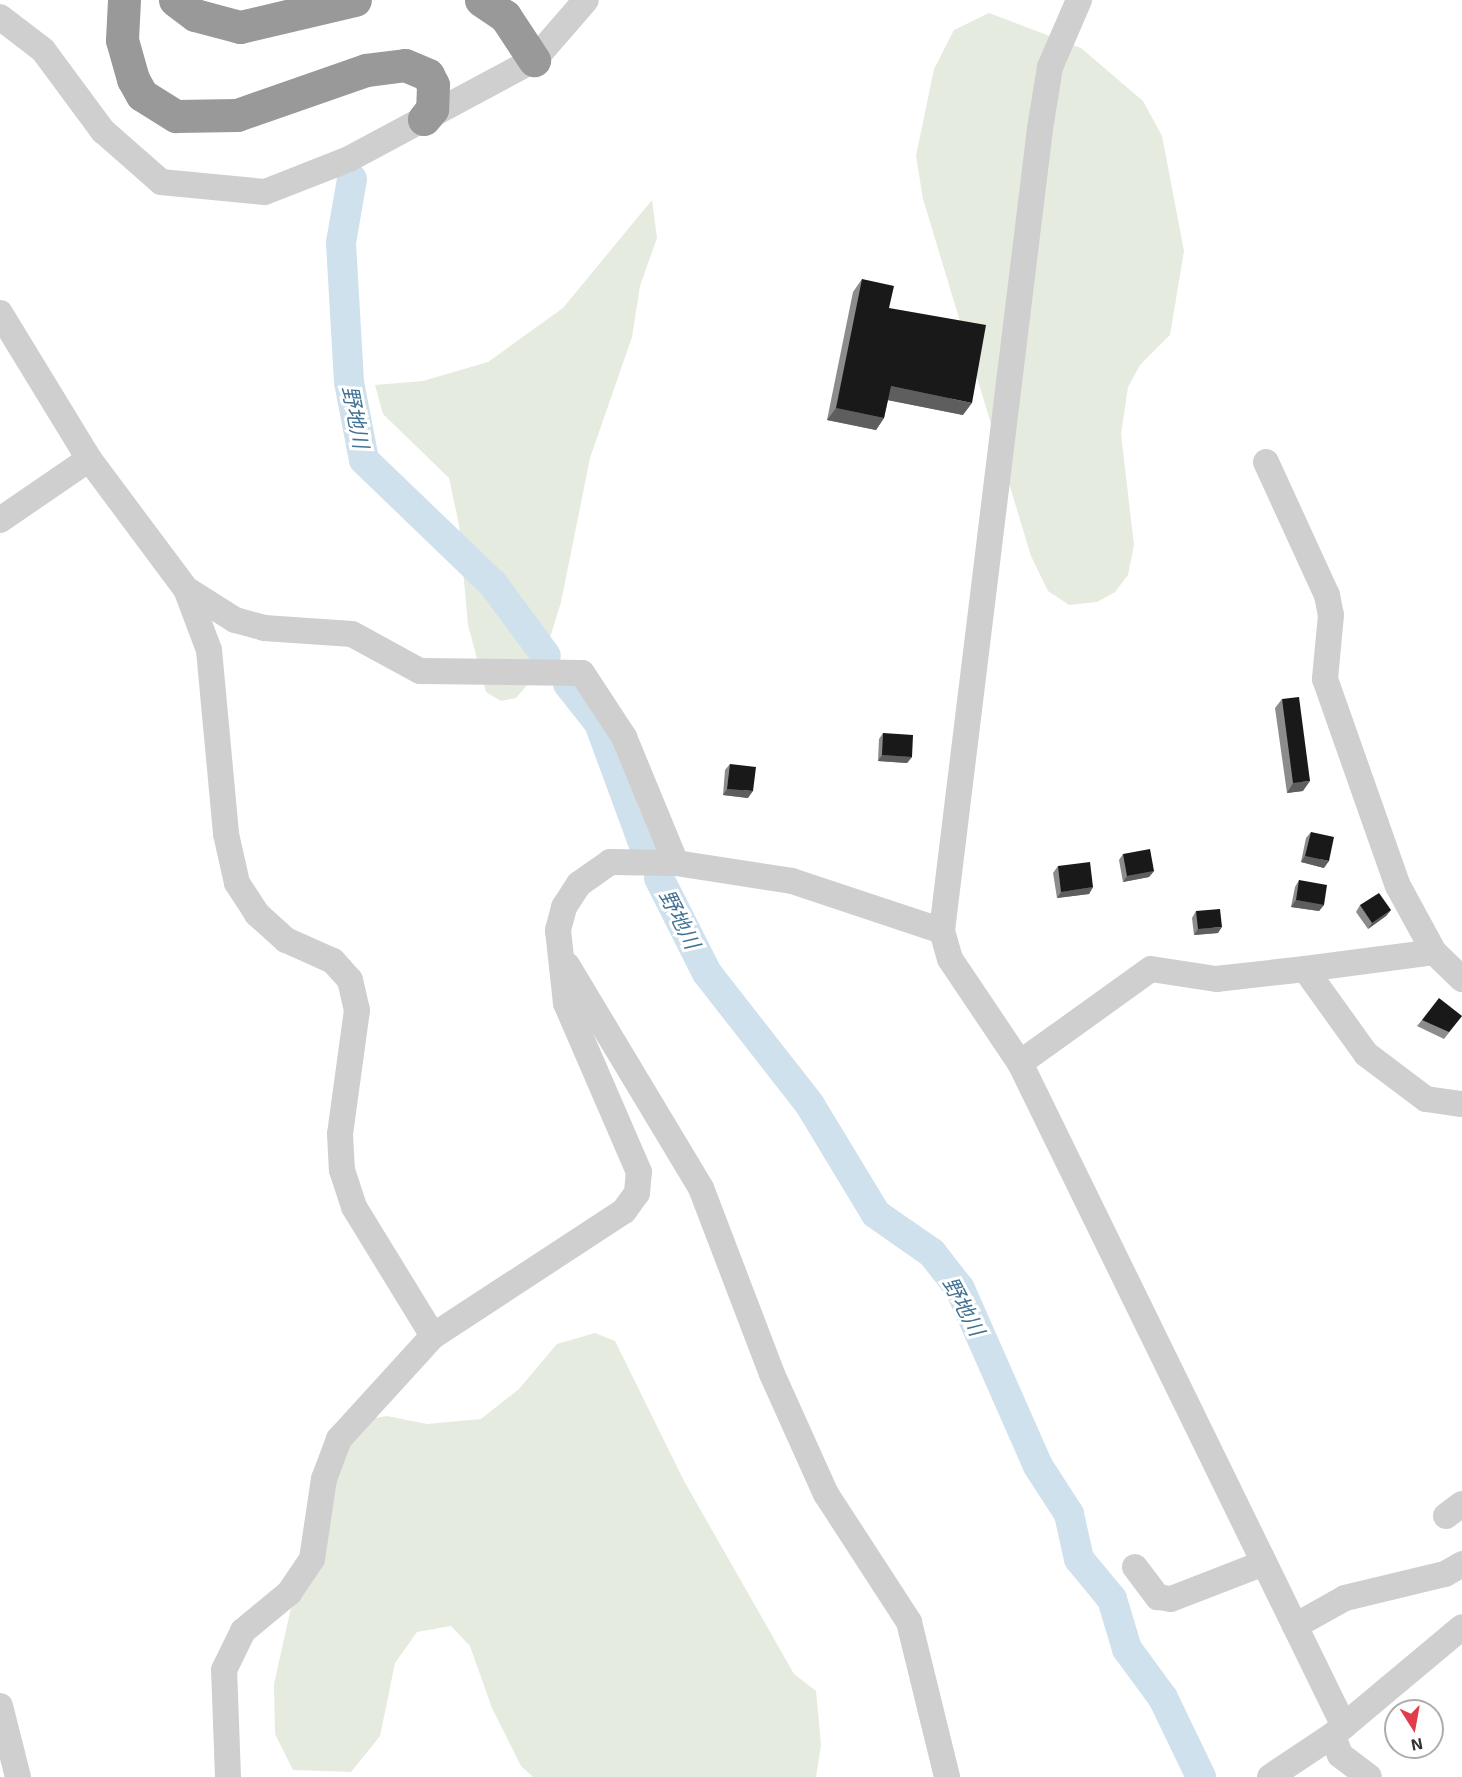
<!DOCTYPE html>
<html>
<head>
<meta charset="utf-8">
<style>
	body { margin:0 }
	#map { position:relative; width:1462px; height:1777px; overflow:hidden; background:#fff; font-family:"Exo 2","Noto Sans JP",sans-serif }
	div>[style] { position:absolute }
	.green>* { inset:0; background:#e5ebde }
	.river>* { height:30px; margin:-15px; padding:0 15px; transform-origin:15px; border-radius:15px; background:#cfe1ed }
	.minor>* { height:26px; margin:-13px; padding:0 13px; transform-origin:13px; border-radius:13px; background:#cfcfcf }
	.highway>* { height:33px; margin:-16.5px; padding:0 16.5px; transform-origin:16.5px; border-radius:16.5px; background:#999 }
	.wall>* { inset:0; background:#8c8c8c }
	.shaded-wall>* { inset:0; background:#5e5e5e }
	.building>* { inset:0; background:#191919 }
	span { translate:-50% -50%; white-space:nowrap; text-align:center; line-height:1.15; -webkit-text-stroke:6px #fff; paint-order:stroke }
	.water-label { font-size:21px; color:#417394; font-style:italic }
	.north { position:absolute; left:1384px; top:1699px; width:60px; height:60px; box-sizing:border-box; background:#fff; border:2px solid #adadad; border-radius:50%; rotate:169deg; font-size:16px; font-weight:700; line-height:24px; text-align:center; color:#323232 }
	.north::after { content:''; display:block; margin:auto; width:21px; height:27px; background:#e13d49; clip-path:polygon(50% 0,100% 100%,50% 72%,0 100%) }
</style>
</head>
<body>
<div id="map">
	<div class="green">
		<div style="clip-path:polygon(989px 13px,1081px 48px,1143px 101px,1162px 136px,1184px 251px,1170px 335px,1140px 365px,1128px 387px,1121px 434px,1134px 545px,1128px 575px,1115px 592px,1097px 602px,1069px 605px,1048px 591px,1031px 556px,923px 199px,916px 156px,934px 69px,954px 30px)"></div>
		<div style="clip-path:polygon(652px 200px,657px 238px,640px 286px,632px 337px,590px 458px,561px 602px,540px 670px,516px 698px,501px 701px,486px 692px,468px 625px,459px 525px,449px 478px,383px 414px,375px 385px,423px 381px,488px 362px,563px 308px)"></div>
		<div style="clip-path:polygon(595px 1333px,615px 1341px,684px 1481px,794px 1674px,816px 1691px,821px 1745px,816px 1777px,533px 1777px,521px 1766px,492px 1708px,470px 1646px,451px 1626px,417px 1632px,395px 1663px,380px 1736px,351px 1772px,293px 1770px,275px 1734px,274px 1684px,320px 1478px,345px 1423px,387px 1416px,427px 1424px,481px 1419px,519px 1389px,557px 1344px)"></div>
	</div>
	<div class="river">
		<div style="left:352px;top:179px;width:65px;rotate:99.8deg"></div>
		<div style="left:341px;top:243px;width:139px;rotate:86.7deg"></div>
		<div style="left:349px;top:382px;width:79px;rotate:79.1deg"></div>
		<div style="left:364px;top:460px;width:179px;rotate:43.9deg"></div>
		<div style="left:493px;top:584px;width:89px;rotate:53.6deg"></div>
		<div style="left:568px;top:684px;width:50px;rotate:51.5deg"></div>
		<div style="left:599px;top:723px;width:133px;rotate:69.8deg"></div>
		<div style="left:659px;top:878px;width:106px;rotate:63.2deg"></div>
		<div style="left:707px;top:973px;width:167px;rotate:52deg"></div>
		<div style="left:810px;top:1105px;width:127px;rotate:58.8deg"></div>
		<div style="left:876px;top:1214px;width:68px;rotate:34.9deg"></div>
		<div style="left:932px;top:1253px;width:46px;rotate:52.1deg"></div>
		<div style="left:960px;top:1289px;width:193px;rotate:66.2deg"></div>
		<div style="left:1038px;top:1466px;width:57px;rotate:57.1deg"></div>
		<div style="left:1069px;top:1514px;width:46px;rotate:77.5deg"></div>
		<div style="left:1079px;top:1559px;width:52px;rotate:50.5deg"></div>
		<div style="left:1112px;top:1599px;width:52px;rotate:73.3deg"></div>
		<div style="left:1127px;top:1649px;width:61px;rotate:53.7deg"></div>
		<div style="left:1163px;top:1698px;width:88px;rotate:64.3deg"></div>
	</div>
	<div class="minor">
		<div style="left:1079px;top:0;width:73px;rotate:113.4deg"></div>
		<div style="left:1050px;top:67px;width:63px;rotate:99.2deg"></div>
		<div style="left:1040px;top:129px;width:808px;rotate:96.97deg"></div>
		<div style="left:942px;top:931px;width:29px;rotate:74deg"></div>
		<div style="left:950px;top:959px;width:125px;rotate:56.1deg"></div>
		<div style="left:1020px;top:1063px;width:738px;rotate:63.96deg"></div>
		<div style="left:0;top:17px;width:54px;rotate:37.5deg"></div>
		<div style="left:43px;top:50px;width:101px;rotate:53.5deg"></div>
		<div style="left:103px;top:131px;width:77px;rotate:41.3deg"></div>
		<div style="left:161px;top:182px;width:104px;rotate:5.5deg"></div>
		<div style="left:265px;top:192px;width:90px;rotate:-21.4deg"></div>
		<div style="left:349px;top:159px;width:210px;rotate:-28.2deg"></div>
		<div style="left:534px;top:60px;width:79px;rotate:-49.1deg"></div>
		<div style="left:0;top:313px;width:171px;rotate:58.6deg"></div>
		<div style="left:89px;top:459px;width:162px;rotate:53.3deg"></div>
		<div style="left:186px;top:589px;width:65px;rotate:69.3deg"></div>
		<div style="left:209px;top:650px;width:185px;rotate:84.7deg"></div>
		<div style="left:226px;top:834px;width:50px;rotate:77.3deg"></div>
		<div style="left:237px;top:883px;width:37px;rotate:57deg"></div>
		<div style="left:257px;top:914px;width:39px;rotate:42deg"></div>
		<div style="left:286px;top:940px;width:51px;rotate:24.1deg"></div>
		<div style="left:333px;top:961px;width:25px;rotate:48deg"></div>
		<div style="left:350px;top:980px;width:31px;rotate:77deg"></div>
		<div style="left:357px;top:1010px;width:125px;rotate:97.8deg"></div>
		<div style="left:340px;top:1134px;width:36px;rotate:87deg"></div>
		<div style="left:342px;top:1170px;width:39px;rotate:72deg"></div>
		<div style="left:354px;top:1207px;width:151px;rotate:58.5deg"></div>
		<div style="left:1266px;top:462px;width:146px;rotate:65.4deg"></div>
		<div style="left:1327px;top:595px;width:20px;rotate:79deg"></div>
		<div style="left:1331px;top:615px;width:64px;rotate:95.4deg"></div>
		<div style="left:1325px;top:679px;width:219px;rotate:70.6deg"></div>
		<div style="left:1398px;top:886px;width:75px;rotate:61.4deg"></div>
		<div style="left:1434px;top:952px;width:39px;rotate:44deg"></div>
		<div style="left:0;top:520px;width:108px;rotate:-34.4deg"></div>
		<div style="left:186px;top:589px;width:58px;rotate:32.3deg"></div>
		<div style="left:235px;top:620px;width:30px;rotate:15deg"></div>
		<div style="left:264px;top:628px;width:88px;rotate:3.9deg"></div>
		<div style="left:352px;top:634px;width:77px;rotate:28.6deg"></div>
		<div style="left:420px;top:671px;width:162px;rotate:0.7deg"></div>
		<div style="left:582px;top:673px;width:77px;rotate:56.7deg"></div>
		<div style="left:624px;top:737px;width:136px;rotate:67.6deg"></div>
		<div style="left:567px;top:965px;width:260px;rotate:59deg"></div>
		<div style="left:701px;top:1188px;width:199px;rotate:69.1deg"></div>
		<div style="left:772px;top:1374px;width:132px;rotate:65.8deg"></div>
		<div style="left:826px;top:1494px;width:153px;rotate:57deg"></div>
		<div style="left:909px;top:1622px;width:160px;rotate:76.2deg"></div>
		<div style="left:1305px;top:969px;width:130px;rotate:-7.5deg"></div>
		<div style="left:1020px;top:1063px;width:161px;rotate:-35.7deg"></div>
		<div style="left:1151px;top:969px;width:66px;rotate:8.7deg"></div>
		<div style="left:1216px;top:979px;width:90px;rotate:-6.4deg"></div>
		<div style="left:1305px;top:969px;width:105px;rotate:54.3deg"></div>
		<div style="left:1366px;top:1054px;width:75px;rotate:36.9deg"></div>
		<div style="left:1426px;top:1099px;width:36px;rotate:8deg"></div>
		<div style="left:1446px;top:1516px;width:20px;rotate:-37deg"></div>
		<div style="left:1135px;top:1567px;width:38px;rotate:53deg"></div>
		<div style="left:1158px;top:1597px;width:13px;rotate:9deg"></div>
		<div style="left:1171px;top:1599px;width:100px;rotate:-21.2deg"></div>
		<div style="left:1295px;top:1626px;width:57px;rotate:-29.2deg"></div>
		<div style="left:1345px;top:1598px;width:103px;rotate:-13.5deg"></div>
		<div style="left:1445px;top:1574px;width:20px;rotate:-30deg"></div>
		<div style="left:0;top:1706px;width:73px;rotate:75.8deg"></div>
		<div style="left:1333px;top:1735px;width:21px;rotate:71deg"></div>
		<div style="left:1340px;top:1755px;width:36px;rotate:37deg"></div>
		<div style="left:228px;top:1777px;width:107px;rotate:-92.1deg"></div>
		<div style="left:224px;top:1670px;width:43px;rotate:-64deg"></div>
		<div style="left:243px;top:1631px;width:60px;rotate:-39.6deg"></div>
		<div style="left:289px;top:1593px;width:41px;rotate:-55.9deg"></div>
		<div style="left:312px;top:1559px;width:81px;rotate:-81.5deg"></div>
		<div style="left:324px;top:1479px;width:43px;rotate:-69.4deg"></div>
		<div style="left:339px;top:1439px;width:139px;rotate:-47.6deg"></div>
		<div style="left:433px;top:1336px;width:228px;rotate:-33.2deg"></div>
		<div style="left:624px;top:1211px;width:22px;rotate:-54deg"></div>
		<div style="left:637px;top:1193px;width:21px;rotate:-85deg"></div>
		<div style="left:639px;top:1172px;width:184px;rotate:-113.4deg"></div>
		<div style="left:566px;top:1003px;width:73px;rotate:-96.3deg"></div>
		<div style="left:558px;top:930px;width:24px;rotate:-75deg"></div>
		<div style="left:564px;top:907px;width:27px;rotate:-57deg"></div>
		<div style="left:579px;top:884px;width:38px;rotate:-35deg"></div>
		<div style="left:610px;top:862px;width:66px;rotate:0.9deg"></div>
		<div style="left:676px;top:863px;width:117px;rotate:8.8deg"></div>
		<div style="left:792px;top:881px;width:158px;rotate:18.4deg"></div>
		<div style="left:1270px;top:1777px;width:76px;rotate:-33.7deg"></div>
		<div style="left:1333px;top:1735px;width:168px;rotate:-39.9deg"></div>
	</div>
	<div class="highway">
		<div style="left:124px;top:0;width:40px;rotate:92.9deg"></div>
		<div style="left:122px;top:40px;width:41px;rotate:74.2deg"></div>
		<div style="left:133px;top:79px;width:18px;rotate:61deg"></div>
		<div style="left:142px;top:95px;width:40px;rotate:32deg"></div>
		<div style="left:176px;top:116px;width:61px;rotate:-0.9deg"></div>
		<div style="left:237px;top:115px;width:137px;rotate:-19.2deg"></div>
		<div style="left:366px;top:70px;width:39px;rotate:-7deg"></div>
		<div style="left:405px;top:65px;width:25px;rotate:23deg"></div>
		<div style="left:428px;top:75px;width:11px;rotate:63deg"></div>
		<div style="left:433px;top:85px;width:24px;rotate:92deg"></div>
		<div style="left:432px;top:109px;width:13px;rotate:129deg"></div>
		<div style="left:175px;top:0;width:25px;rotate:37deg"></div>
		<div style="left:195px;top:15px;width:47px;rotate:14.9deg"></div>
		<div style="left:240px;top:27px;width:118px;rotate:-13.2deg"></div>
		<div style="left:481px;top:0;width:29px;rotate:34deg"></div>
		<div style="left:505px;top:16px;width:53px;rotate:56.6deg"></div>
	</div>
	<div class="wall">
		<div style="clip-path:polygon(862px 279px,963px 415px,888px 400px,884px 418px,876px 430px,827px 420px,853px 292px)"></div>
		<div style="clip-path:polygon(1282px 699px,1303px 791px,1287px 793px,1275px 708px)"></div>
		<div style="clip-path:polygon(883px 733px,912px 757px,907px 763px,878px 761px,879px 739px)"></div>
		<div style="clip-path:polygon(730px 764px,748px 798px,723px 795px,725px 770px)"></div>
		<div style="clip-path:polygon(1311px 832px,1324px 868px,1301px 862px,1306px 838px)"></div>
		<div style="clip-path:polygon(1123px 854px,1154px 871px,1149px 877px,1123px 882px,1119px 860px)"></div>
		<div style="clip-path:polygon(1058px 866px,1093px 887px,1089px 894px,1057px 898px,1053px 873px)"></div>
		<div style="clip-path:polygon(1299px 880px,1324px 905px,1319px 911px,1291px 907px,1295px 887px)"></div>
		<div style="clip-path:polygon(1360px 905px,1391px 910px,1386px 916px,1368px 929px,1356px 912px)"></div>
		<div style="clip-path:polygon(1196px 911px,1218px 933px,1194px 935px,1192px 918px)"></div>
		<div style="clip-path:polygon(1462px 1016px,1444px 1039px,1417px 1026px,1422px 1020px)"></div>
	</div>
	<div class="shaded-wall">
		<div style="clip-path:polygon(891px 386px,972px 403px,963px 415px,882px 399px)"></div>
		<div style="clip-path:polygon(836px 408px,884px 418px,876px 430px,827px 420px)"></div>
		<div style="clip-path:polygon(882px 755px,912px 757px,907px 763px,878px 761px)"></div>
		<div style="clip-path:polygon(1310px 781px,1303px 791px,1287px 793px,1293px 783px)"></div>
		<div style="clip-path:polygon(727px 789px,753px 791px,748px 798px,723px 795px)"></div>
		<div style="clip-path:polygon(1305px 856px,1329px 861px,1324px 868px,1301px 862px)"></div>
		<div style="clip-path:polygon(1154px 871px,1149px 877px,1123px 882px,1127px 876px)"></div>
		<div style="clip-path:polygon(1093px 887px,1089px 894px,1057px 898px,1061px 892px)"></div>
		<div style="clip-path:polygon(1296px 900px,1324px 905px,1319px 911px,1291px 907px)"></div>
		<div style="clip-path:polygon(1391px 910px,1386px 916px,1368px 929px,1372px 923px)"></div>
		<div style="clip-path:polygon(1222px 927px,1218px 933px,1194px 935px,1198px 929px)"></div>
	</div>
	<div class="building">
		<div style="clip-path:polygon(862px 279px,894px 286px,889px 308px,986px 325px,972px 403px,891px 386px,884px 418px,836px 408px)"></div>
		<div style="clip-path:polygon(1299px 697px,1310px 781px,1293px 783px,1282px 699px)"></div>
		<div style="clip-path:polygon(883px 733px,913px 735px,912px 757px,882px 755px)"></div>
		<div style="clip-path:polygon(730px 764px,756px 767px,753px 791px,727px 789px)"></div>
		<div style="clip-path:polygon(1311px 832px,1334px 837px,1329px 861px,1305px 856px)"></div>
		<div style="clip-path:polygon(1150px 849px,1154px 871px,1127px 876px,1123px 854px)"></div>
		<div style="clip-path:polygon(1090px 862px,1093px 887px,1061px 892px,1058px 866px)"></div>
		<div style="clip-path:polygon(1299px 880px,1327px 885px,1324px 905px,1296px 900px)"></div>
		<div style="clip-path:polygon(1379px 893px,1391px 910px,1372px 923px,1360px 905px)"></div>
		<div style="clip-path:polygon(1220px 909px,1222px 927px,1198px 929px,1196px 911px)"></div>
		<div style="clip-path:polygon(1439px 998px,1462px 1016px,1449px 1032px,1422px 1020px)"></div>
	</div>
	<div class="water-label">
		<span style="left:356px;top:417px;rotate:79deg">野地川</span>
		<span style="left:680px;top:919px;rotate:63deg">野地川</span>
		<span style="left:964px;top:1306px;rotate:62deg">野地川</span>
	</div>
	<div class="north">N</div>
</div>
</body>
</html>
